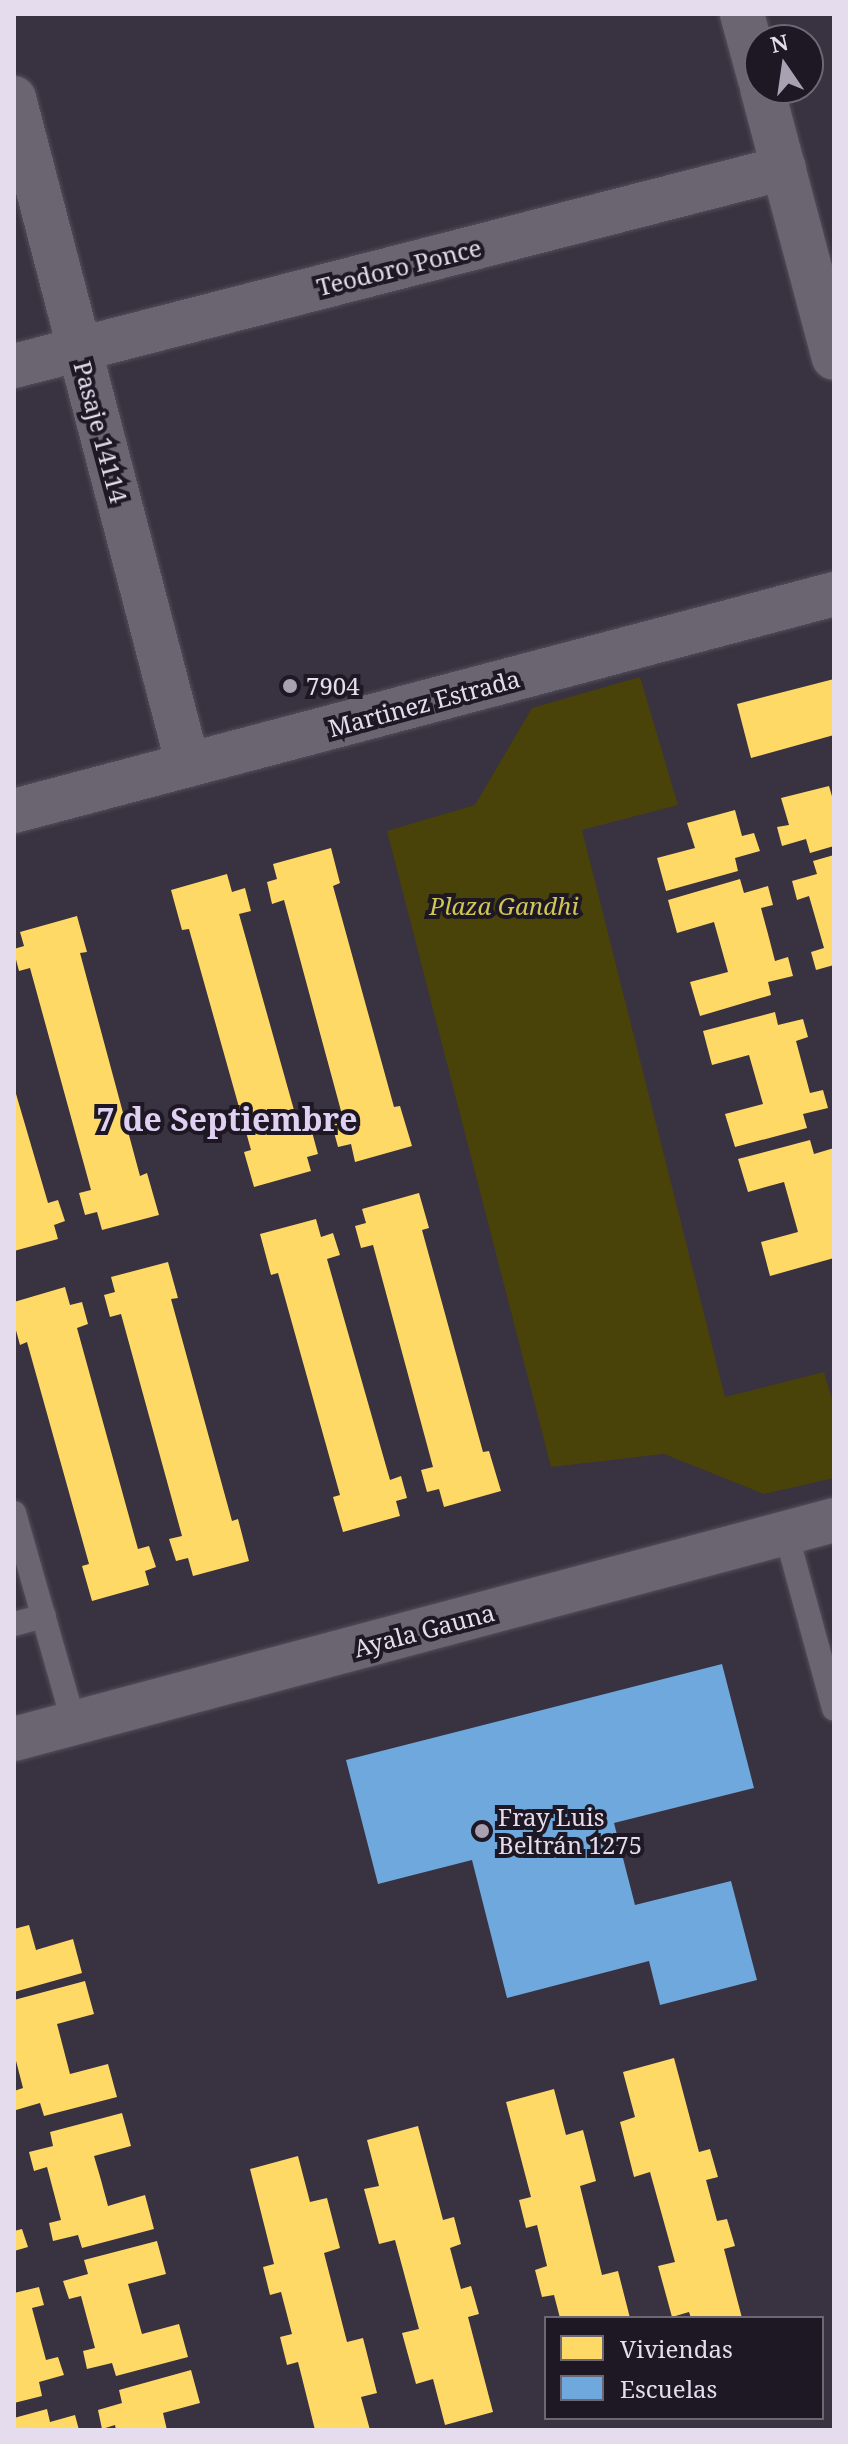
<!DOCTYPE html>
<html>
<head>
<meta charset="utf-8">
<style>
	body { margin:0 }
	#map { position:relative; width:848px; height:2444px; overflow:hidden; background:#393240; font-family:"Noto Serif",serif }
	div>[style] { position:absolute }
	.green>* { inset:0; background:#494209 }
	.homes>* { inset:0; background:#ffd966 }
	.schools>* { inset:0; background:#6fa8dc }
	.roads { filter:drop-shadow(0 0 2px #544e5b) drop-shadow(0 0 2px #544e5b) }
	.service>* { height:24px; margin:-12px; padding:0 12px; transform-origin:12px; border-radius:12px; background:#6a6570 }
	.minor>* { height:44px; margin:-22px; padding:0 22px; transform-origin:22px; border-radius:22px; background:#6a6570 }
	.dots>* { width:22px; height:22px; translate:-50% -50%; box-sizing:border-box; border:4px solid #1d1823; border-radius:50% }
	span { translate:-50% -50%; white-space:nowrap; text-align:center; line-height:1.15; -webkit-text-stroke:8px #1d1823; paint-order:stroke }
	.street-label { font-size:24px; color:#e5ddee }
	.poi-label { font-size:24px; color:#e5ddee }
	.left { translate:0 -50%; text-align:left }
	.park-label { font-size:24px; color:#d0c653; font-style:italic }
	.district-label { font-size:32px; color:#e0d1f2; font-weight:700 }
	.frame { position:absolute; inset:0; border:16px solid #e5ddee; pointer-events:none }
	.legend { position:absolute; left:544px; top:2316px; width:280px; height:104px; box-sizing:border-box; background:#1d1823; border:2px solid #6d6774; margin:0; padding:10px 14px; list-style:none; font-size:24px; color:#e5ddee }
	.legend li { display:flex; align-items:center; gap:16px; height:40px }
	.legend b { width:40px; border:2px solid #6d6774 }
	.north { position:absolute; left:744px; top:24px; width:80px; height:80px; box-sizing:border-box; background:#1d1823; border:2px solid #6d6774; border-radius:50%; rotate:347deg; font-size:22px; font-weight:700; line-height:32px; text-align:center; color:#e5ddee }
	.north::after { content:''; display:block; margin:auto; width:28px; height:36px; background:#a9a1b1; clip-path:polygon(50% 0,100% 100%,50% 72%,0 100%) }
</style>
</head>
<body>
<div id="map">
	<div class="green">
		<div style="clip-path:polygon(640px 677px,678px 805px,582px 830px,725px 1397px,824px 1372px,834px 1406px,834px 1478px,764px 1494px,664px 1454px,551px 1467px,387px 831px,475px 805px,532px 708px)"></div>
	</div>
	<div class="homes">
		<div style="clip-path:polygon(834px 679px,834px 735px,751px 758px,737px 704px)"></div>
		<div style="clip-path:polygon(829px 786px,834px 803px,834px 846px,810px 853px,806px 839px,782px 846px,777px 827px,789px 825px,781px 798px)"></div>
		<div style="clip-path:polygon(735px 810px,742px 836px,754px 833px,760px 851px,735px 858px,738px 871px,666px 891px,657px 858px,695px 848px,687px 823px)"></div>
		<div style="clip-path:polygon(331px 848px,340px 883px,333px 886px,394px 1107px,400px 1106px,412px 1146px,355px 1162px,351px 1144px,338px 1147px,332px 1125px,344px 1122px,284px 900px,272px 904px,267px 882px,277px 879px,273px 864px)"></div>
		<div style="clip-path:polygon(834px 855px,834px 965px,816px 970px,811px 952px,824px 948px,809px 896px,797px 900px,792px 881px,817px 874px,813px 861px)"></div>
		<div style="clip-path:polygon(227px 874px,232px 892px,245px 888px,251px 911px,239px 914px,301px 1135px,312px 1132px,318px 1154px,307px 1157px,311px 1171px,254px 1187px,244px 1152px,251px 1150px,189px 929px,182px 930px,171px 890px)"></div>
		<div style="clip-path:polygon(740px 879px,744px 893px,768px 886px,773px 905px,761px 908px,768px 934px,775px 961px,788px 957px,793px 976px,768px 982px,771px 995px,700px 1016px,690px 982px,728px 972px,714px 922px,677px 933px,668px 900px)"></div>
		<div style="clip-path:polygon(77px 916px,87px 952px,80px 953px,140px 1176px,147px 1173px,159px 1215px,102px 1230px,97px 1212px,85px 1215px,79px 1193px,91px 1190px,30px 968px,19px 971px,14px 952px,14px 949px,24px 946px,20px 932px)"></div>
		<div style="clip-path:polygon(775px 1012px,778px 1025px,803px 1019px,808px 1037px,796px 1041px,810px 1093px,823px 1090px,828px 1108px,803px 1114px,807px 1128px,735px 1147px,725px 1114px,763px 1104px,749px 1055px,712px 1065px,703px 1031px)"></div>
		<div style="clip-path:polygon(14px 1087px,48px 1203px,58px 1200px,65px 1221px,54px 1225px,58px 1239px,14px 1251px)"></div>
		<div style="clip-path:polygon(810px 1140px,814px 1154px,834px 1148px,834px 1258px,770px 1276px,761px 1242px,798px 1232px,784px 1182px,748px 1192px,738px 1159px)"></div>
		<div style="clip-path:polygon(419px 1193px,429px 1228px,422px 1230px,483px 1452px,489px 1451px,501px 1491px,444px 1507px,439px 1489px,427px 1492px,421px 1470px,433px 1467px,373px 1245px,361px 1248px,355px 1226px,366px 1223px,362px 1209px)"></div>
		<div style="clip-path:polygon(316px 1219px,321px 1237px,333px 1233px,340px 1255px,327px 1259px,390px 1480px,401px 1476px,407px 1498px,396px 1501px,400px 1516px,343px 1532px,333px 1497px,340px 1495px,278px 1273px,271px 1275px,260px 1234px)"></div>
		<div style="clip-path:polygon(168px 1262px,178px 1298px,171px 1299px,232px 1521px,238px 1519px,249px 1561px,193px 1576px,188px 1558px,176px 1561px,169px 1539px,182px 1536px,121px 1314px,110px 1317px,104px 1295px,115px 1292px,111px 1277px)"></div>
		<div style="clip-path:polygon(65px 1287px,70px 1305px,82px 1302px,88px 1324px,77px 1328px,138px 1549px,149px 1546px,156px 1567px,145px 1571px,149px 1585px,92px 1601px,82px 1566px,89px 1564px,27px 1342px,20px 1345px,14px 1323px,14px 1302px)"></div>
		<div style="clip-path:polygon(29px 1925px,36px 1950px,73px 1939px,82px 1973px,14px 1992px,14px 1929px)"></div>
		<div style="clip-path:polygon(85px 1981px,94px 2014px,57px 2024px,70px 2074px,108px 2064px,117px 2097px,44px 2116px,40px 2103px,16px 2110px,14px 2091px,23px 2088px,14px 2053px,14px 2000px)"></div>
		<div style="clip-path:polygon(674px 2058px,699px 2152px,710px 2149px,718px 2177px,706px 2180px,717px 2221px,727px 2219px,735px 2246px,724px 2249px,742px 2318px,691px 2318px,689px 2312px,672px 2317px,658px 2266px,675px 2262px,650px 2172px,634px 2177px,620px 2122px,635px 2117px,623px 2072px)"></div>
		<div style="clip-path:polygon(554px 2089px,566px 2135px,583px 2130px,596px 2181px,580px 2186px,602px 2275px,618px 2271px,630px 2318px,560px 2318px,554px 2295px,542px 2297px,535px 2270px,547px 2266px,537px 2225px,526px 2228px,519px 2200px,531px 2197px,506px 2102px)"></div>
		<div style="clip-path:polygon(122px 2113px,131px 2146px,94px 2156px,101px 2180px,108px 2206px,145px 2195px,154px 2229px,82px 2248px,78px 2235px,53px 2241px,49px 2223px,61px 2220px,47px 2167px,34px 2171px,29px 2152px,53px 2146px,50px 2132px)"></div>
		<div style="clip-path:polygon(418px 2126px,443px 2220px,454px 2217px,461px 2244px,450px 2248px,461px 2289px,471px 2286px,479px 2314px,468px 2317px,493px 2412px,445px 2425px,433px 2379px,416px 2384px,402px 2333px,419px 2329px,395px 2240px,379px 2244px,364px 2189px,379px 2186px,367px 2140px)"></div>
		<div style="clip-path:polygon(298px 2156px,310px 2202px,327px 2198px,340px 2248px,324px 2253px,347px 2342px,363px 2338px,377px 2393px,361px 2397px,370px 2430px,315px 2430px,298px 2362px,287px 2365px,280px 2337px,292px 2334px,281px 2292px,270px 2295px,263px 2267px,274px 2264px,250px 2169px)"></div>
		<div style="clip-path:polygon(22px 2229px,28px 2247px,14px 2251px,14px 2231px)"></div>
		<div style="clip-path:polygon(157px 2241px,166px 2274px,128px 2284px,142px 2334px,179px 2324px,188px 2357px,116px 2376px,112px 2363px,87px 2369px,83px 2351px,95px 2348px,81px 2296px,69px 2299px,63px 2281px,88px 2274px,84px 2260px)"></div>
		<div style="clip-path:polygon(39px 2287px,44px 2305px,32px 2308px,46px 2360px,58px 2357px,64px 2375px,39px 2382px,42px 2396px,14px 2403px,14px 2293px)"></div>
		<div style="clip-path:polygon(191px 2370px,200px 2403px,163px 2413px,167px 2430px,116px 2430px,115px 2425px,102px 2429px,98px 2410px,122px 2403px,119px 2390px)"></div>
		<div style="clip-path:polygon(47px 2409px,50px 2422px,75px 2415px,79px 2430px,14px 2430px,14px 2418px)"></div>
	</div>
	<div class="schools">
		<div style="clip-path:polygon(722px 1664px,754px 1788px,614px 1823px,635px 1905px,731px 1881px,757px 1980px,660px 2005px,649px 1961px,507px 1998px,472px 1860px,378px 1884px,346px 1760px)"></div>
	</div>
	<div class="roads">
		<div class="service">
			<div style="left:14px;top:1513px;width:218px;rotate:74.1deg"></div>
			<div style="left:786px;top:1533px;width:182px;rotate:74.7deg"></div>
			<div style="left:14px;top:1624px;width:31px;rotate:-15deg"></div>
		</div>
		<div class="minor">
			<div style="left:742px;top:14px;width:68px;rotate:74.7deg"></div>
			<div style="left:762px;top:88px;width:279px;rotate:75.1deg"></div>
			<div style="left:14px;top:98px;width:689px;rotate:75.38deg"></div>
			<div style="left:14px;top:366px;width:795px;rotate:-14.42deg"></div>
			<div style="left:14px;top:811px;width:848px;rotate:-14.82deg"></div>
			<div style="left:14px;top:1739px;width:849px;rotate:-14.95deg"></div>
		</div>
	</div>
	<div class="dots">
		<div style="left:290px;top:686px;background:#a9a1b1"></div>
		<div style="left:482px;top:1831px;background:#a9a1b1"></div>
	</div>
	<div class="street-label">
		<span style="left:399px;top:267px;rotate:-14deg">Teodoro Ponce</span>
		<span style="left:101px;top:432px;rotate:75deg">Pasaje 14114</span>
		<span style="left:424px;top:703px;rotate:-15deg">Martinez Estrada</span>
		<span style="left:424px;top:1630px;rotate:-15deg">Ayala Gauna</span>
	</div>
	<div class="poi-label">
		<span class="left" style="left:306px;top:686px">7904</span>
		<span class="left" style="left:498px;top:1831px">Fray Luis<br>Beltrán 1275</span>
	</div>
	<div class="park-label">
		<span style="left:504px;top:906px">Plaza Gandhi</span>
	</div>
	<div class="district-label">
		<span style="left:227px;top:1119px">7 de Septiembre</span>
	</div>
	<div class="frame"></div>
	<ul class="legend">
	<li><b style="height:22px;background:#ffd966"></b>Viviendas</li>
	<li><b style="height:22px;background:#6fa8dc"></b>Escuelas</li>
	</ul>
	<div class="north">N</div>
</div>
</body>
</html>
